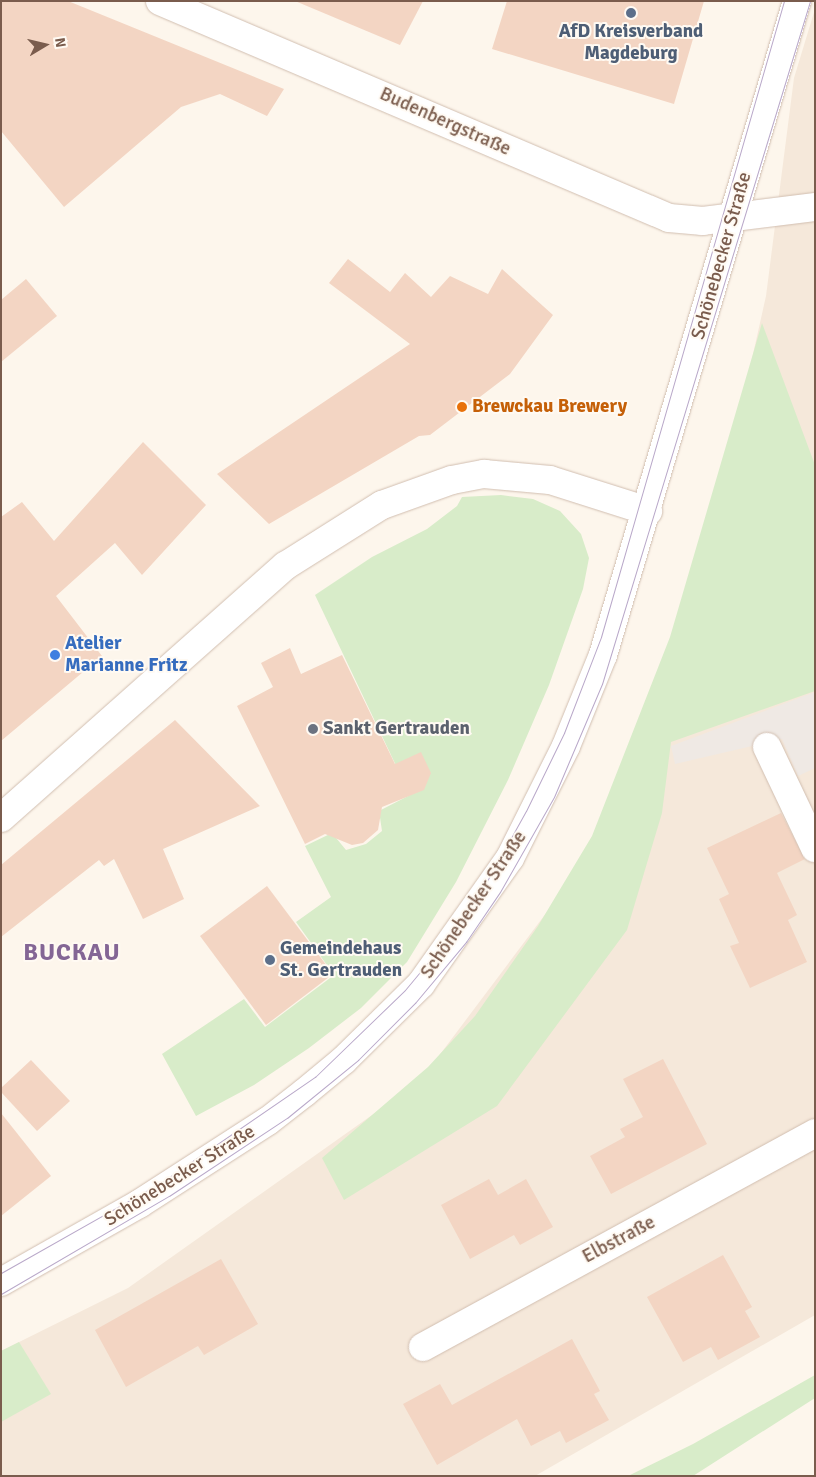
<!DOCTYPE html>
<html>
<head>
<meta charset="utf-8">
<style>
	body { margin:0 }
	#map { position:relative; width:816px; height:1477px; overflow:hidden; background:#fdf6ec; font-family:Signika,sans-serif }
	div>[style] { position:absolute }
	.residential>* { inset:0; background:#f5e8da }
	.industrial>* { inset:0; background:#efe9e4 }
	.green>* { inset:0; background:#d8ecc9 }
	.building>* { inset:0; background:#f3d5c3 }
	.roads { filter:drop-shadow(0 0 1px #d1beb0) drop-shadow(0 0 1px #d1beb0) }
	.minor>* { height:28px; margin:-14px; padding:0 14px; transform-origin:14px; border-radius:14px; background:#fff }
	.secondary>* { height:28px; margin:-14px; padding:0 14px; transform-origin:14px; border-radius:14px; background:#fff }
	.tram>* { height:1px; margin:-0.5px; padding:0 0.5px; transform-origin:0.5px; border-radius:0.5px; background:#b9a8c9 }
	.dots>* { width:14px; height:14px; translate:-50% -50%; box-sizing:border-box; border:2px solid #fffaf3; border-radius:50% }
	span { translate:-50% -50%; white-space:nowrap; text-align:center; line-height:1.15; -webkit-text-stroke:4px #fffaf3; paint-order:stroke }
	.service-label { font-size:19px; color:#4e5e75; font-weight:700 }
	.left { translate:0 -50%; text-align:left }
	.street-label { font-size:19px; color:#7a5c4d }
	.food-label { font-size:19px; color:#c56008; font-weight:700 }
	.shop-label { font-size:19px; color:#366cbe; font-weight:700 }
	.worship-label { font-size:19px; color:#5b616d; font-weight:700 }
	.district-label { font-size:24px; color:#846695; font-weight:700; letter-spacing:1px }
	.frame { position:absolute; inset:0; border:2px solid #7a5c4d; pointer-events:none }
	.north { position:absolute; left:20px; top:20px; width:50px; height:50px; -webkit-text-stroke:4px #fffaf3; paint-order:stroke; rotate:81deg; font-size:14px; font-weight:700; line-height:20px; text-align:center; color:#7a5c4d }
	.north::after { content:''; display:block; margin:auto; width:18px; height:22px; background:#7a5c4d; clip-path:polygon(50% 0,100% 100%,50% 72%,0 100%) }
</style>
</head>
<body>
<div id="map">
	<div class="residential">
		<div style="clip-path:polygon(815px 9px,815px 1315px,535px 1476px,1px 1476px,1px 1351px,128px 1288px,420px 1081px,607px 832px,710px 546px,766px 296px,794px 78px)"></div>
	</div>
	<div class="industrial">
		<div style="clip-path:polygon(815px 692px,815px 768px,798px 776px,782px 739px,675px 764px,671px 746px)"></div>
	</div>
	<div class="green">
		<div style="clip-path:polygon(762px 323px,815px 465px,815px 691px,671px 742px,662px 813px,627px 930px,497px 1106px,344px 1200px,322px 1158px,428px 1067px,475px 1016px,538px 926px,592px 836px,670px 637px)"></div>
		<div style="clip-path:polygon(501px 495px,533px 499px,560px 511px,581px 534px,589px 558px,583px 589px,549px 685px,508px 780px,456px 882px,407px 962px,361px 1008px,309px 1048px,254px 1085px,196px 1116px,162px 1054px,244px 999px,265px 1027px,334px 975px,296px 922px,331px 897px,305px 846px,332px 833px,346px 850px,366px 844px,382px 831px,379px 811px,410px 795px,315px 595px,372px 557px,427px 529px,457px 506px,462px 497px)"></div>
		<div style="clip-path:polygon(19px 1342px,51px 1394px,1px 1422px,1px 1351px)"></div>
		<div style="clip-path:polygon(815px 1375px,815px 1398px,693px 1476px,628px 1476px,693px 1444px)"></div>
	</div>
	<div class="building">
		<div style="clip-path:polygon(1px 1px,68px 1px,284px 89px,267px 116px,220px 94px,181px 107px,64px 207px,1px 131px)"></div>
		<div style="clip-path:polygon(295px 1px,423px 1px,400px 45px)"></div>
		<div style="clip-path:polygon(507px 1px,704px 1px,674px 104px,492px 49px)"></div>
		<div style="clip-path:polygon(348px 259px,390px 292px,405px 273px,431px 297px,450px 276px,488px 294px,502px 269px,553px 315px,510px 374px,430px 435px,419px 436px,269px 524px,217px 474px,410px 344px,329px 283px)"></div>
		<div style="clip-path:polygon(26px 279px,57px 316px,1px 362px,1px 300px)"></div>
		<div style="clip-path:polygon(143px 442px,206px 505px,142px 575px,115px 543px,56px 596px,102px 656px,1px 741px,1px 517px,22px 502px,54px 541px)"></div>
		<div style="clip-path:polygon(290px 648px,301px 674px,342px 655px,395px 764px,421px 752px,431px 773px,424px 790px,382px 807px,378px 830px,363px 843px,352px 845px,325px 834px,305px 844px,237px 706px,273px 687px,261px 663px)"></div>
		<div style="clip-path:polygon(175px 720px,260px 806px,163px 849px,184px 899px,143px 919px,114px 859px,104px 866px,99px 860px,1px 937px,1px 865px)"></div>
		<div style="clip-path:polygon(781px 813px,805px 859px,777px 873px,797px 915px,788px 920px,807px 962px,750px 988px,730px 946px,739px 943px,719px 899px,729px 894px,707px 848px)"></div>
		<div style="clip-path:polygon(267px 886px,333px 974px,266px 1025px,200px 936px)"></div>
		<div style="clip-path:polygon(663px 1059px,707px 1144px,611px 1194px,590px 1156px,625px 1137px,620px 1129px,643px 1117px,623px 1079px)"></div>
		<div style="clip-path:polygon(31px 1060px,70px 1101px,37px 1131px,1px 1092px,1px 1088px)"></div>
		<div style="clip-path:polygon(1px 1113px,51px 1176px,1px 1216px)"></div>
		<div style="clip-path:polygon(489px 1179px,498px 1195px,526px 1179px,553px 1227px,520px 1245px,514px 1235px,470px 1259px,441px 1205px)"></div>
		<div style="clip-path:polygon(723px 1255px,752px 1307px,745px 1311px,760px 1337px,718px 1360px,711px 1347px,683px 1362px,647px 1297px)"></div>
		<div style="clip-path:polygon(221px 1259px,258px 1324px,204px 1355px,198px 1346px,126px 1387px,95px 1330px)"></div>
		<div style="clip-path:polygon(572px 1339px,600px 1391px,594px 1394px,609px 1420px,566px 1443px,560px 1431px,531px 1446px,517px 1419px,437px 1465px,403px 1404px,440px 1384px,452px 1405px)"></div>
	</div>
	<div class="roads">
		<div class="minor">
			<div style="left:160px;top:1px;width:553px;rotate:23.09deg"></div>
			<div style="left:669px;top:218px;width:34px;rotate:5deg"></div>
			<div style="left:703px;top:221px;width:113px;rotate:-7.1deg"></div>
			<div style="left:767px;top:747px;width:112px;rotate:64.6deg"></div>
			<div style="left:1px;top:818px;width:380px;rotate:-41.6deg"></div>
			<div style="left:285px;top:566px;width:115px;rotate:-32.2deg"></div>
			<div style="left:382px;top:505px;width:74px;rotate:-19.7deg"></div>
			<div style="left:452px;top:480px;width:33px;rotate:-11deg"></div>
			<div style="left:484px;top:474px;width:66px;rotate:5.2deg"></div>
			<div style="left:550px;top:480px;width:103px;rotate:17.6deg"></div>
			<div style="left:423px;top:1347px;width:447px;rotate:-28.6deg"></div>
		</div>
		<div class="secondary">
			<div style="left:1px;top:1282px;width:159px;rotate:-29.5deg"></div>
			<div style="left:139px;top:1204px;width:153px;rotate:-32.8deg"></div>
			<div style="left:268px;top:1121px;width:46px;rotate:-37.9deg"></div>
			<div style="left:304px;top:1093px;width:52px;rotate:-39.5deg"></div>
			<div style="left:344px;top:1060px;width:108px;rotate:-44.6deg"></div>
			<div style="left:421px;top:984px;width:154px;rotate:-54.8deg"></div>
			<div style="left:510px;top:858px;width:125px;rotate:-63.4deg"></div>
			<div style="left:566px;top:746px;width:98px;rotate:-67.9deg"></div>
			<div style="left:603px;top:655px;width:682px;rotate:-73.48deg"></div>
		</div>
	</div>
	<div class="tram">
		<div style="left:1px;top:1273px;width:185px;rotate:-29.5deg"></div>
		<div style="left:162px;top:1182px;width:186px;rotate:-34.5deg"></div>
		<div style="left:315px;top:1077px;width:125px;rotate:-44deg"></div>
		<div style="left:405px;top:990px;width:77px;rotate:-50.3deg"></div>
		<div style="left:454px;top:931px;width:60px;rotate:-56.6deg"></div>
		<div style="left:487px;top:881px;width:80px;rotate:-60.9deg"></div>
		<div style="left:526px;top:811px;width:87px;rotate:-64deg"></div>
		<div style="left:564px;top:733px;width:103px;rotate:-68.9deg"></div>
		<div style="left:601px;top:637px;width:662px;rotate:-73.95deg"></div>
		<div style="left:1px;top:1294px;width:194px;rotate:-30.3deg"></div>
		<div style="left:169px;top:1196px;width:141px;rotate:-33.5deg"></div>
		<div style="left:287px;top:1118px;width:92px;rotate:-39.2deg"></div>
		<div style="left:358px;top:1060px;width:81px;rotate:-45deg"></div>
		<div style="left:415px;top:1003px;width:80px;rotate:-50.1deg"></div>
		<div style="left:466px;top:942px;width:60px;rotate:-55.8deg"></div>
		<div style="left:500px;top:892px;width:109px;rotate:-60.4deg"></div>
		<div style="left:554px;top:797px;width:123px;rotate:-67deg"></div>
		<div style="left:602px;top:684px;width:714px;rotate:-73.06deg"></div>
	</div>
	<div class="dots">
		<div style="left:631px;top:13px;background:#5c6f8a"></div>
		<div style="left:462px;top:407px;background:#e8710a"></div>
		<div style="left:55px;top:655px;background:#3f7fe0"></div>
		<div style="left:313px;top:729px;background:#6b7280"></div>
		<div style="left:270px;top:960px;background:#5c6f8a"></div>
	</div>
	<div class="service-label">
		<span style="left:631px;top:43px">AfD Kreisverband<br>Magdeburg</span>
		<span class="left" style="left:280px;top:960px">Gemeindehaus<br>St. Gertrauden</span>
	</div>
	<div class="street-label">
		<span style="left:445px;top:122px;rotate:24deg">Budenbergstraße</span>
		<span style="left:722px;top:256px;rotate:-74deg">Schönebecker Straße</span>
		<span style="left:474px;top:905px;rotate:-56deg">Schönebecker Straße</span>
		<span style="left:180px;top:1176px;rotate:-32deg">Schönebecker Straße</span>
		<span style="left:619px;top:1240px;rotate:-28deg">Elbstraße</span>
	</div>
	<div class="food-label">
		<span class="left" style="left:472px;top:407px">Brewckau Brewery</span>
	</div>
	<div class="shop-label">
		<span class="left" style="left:65px;top:655px">Atelier<br>Marianne Fritz</span>
	</div>
	<div class="worship-label">
		<span class="left" style="left:323px;top:729px">Sankt Gertrauden</span>
	</div>
	<div class="district-label">
		<span style="left:72px;top:953px">BUCKAU</span>
	</div>
	<div class="frame"></div>
	<div class="north">N</div>
</div>
</body>
</html>
